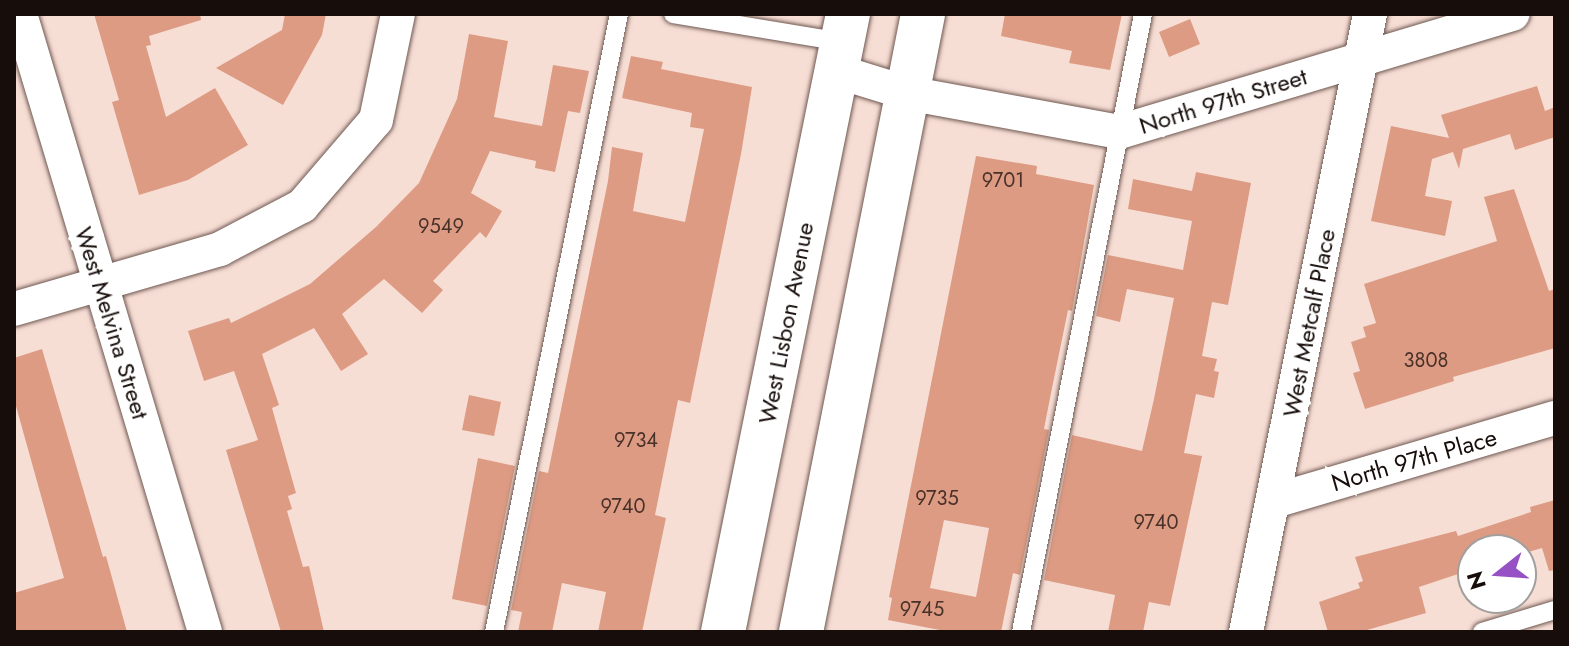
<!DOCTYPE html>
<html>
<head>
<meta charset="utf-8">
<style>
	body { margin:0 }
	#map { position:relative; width:1569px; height:646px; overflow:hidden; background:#f7ded5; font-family:Jost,sans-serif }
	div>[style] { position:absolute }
	.building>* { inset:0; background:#dd9b83 }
	.roads { filter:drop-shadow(0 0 2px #6e5851) drop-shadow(0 0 2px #6e5851) }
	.lane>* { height:18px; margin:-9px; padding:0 9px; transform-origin:9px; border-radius:9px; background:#fff }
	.street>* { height:34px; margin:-17px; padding:0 17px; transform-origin:17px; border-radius:17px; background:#fff }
	.secondary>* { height:44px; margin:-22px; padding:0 22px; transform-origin:22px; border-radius:22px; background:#fff }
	span { translate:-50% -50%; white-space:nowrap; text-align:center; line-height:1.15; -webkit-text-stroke:8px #fff; paint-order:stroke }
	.number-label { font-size:20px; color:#483129 }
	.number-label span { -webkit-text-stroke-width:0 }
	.street-label { font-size:24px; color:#170e0b }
	.frame { position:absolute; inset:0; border:16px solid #170e0b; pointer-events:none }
	.north { position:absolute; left:1457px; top:534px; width:80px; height:80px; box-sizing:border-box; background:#fff; border:2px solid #a29f9d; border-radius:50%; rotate:253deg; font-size:22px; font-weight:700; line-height:32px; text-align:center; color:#170e0b }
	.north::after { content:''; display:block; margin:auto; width:28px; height:36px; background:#9651c5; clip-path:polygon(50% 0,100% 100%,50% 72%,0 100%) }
</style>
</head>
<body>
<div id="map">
	<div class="building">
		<div style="clip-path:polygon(94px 14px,200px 14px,201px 20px,149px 36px,151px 45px,146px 46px,166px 117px,215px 88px,248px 145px,188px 180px,139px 195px,112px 102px,119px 100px)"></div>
		<div style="clip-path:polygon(285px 14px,326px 14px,322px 35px,283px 105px,216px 68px,282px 30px)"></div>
		<div style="clip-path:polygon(1005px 14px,1122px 14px,1110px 70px,1069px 63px,1072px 51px,1001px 36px)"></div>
		<div style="clip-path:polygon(1190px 19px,1200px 44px,1169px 57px,1159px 32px)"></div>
		<div style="clip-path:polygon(469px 34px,508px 41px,494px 117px,542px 126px,553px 65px,589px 71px,580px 113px,568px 111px,555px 172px,535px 168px,536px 161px,490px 151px,471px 193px,502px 211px,486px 238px,480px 232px,433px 281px,443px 290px,422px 313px,384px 279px,342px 314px,368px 354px,341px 371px,314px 328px,262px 354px,279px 405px,272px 408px,296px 493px,288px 496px,292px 509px,287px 511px,303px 567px,309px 566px,324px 632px,281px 632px,226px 450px,258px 440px,234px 371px,204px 381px,188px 331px,229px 318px,231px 323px,310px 284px,376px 227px,419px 183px,457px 99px)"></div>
		<div style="clip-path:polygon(631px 56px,663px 62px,661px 69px,752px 87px,741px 154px,690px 403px,678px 400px,655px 515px,666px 518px,642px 632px,598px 632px,606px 592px,562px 583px,552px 632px,518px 632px,522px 612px,511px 610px,539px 471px,548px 473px,608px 181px,612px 147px,643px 153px,633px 211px,685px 222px,704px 129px,690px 127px,692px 113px,622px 98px)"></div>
		<div style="clip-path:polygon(1537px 86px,1545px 111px,1555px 107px,1555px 137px,1515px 150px,1510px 134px,1463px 149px,1459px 169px,1453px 152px,1432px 159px,1425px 196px,1452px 201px,1445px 236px,1371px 221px,1391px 126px,1449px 138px,1441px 115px)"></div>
		<div style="clip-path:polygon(evenodd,976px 156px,1037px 166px,1036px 174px,1094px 185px,1072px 311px,1068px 310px,1051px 393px,1044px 429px,1049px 430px,1020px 575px,1013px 573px,1001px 632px,950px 632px,888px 620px,892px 598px,889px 597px,976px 156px,944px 520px,989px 528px,976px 597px,930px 588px,944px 520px)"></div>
		<div style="clip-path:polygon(1196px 172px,1251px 183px,1228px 305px,1212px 302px,1202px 356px,1217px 359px,1214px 371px,1219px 372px,1214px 398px,1196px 394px,1184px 453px,1202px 456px,1170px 606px,1149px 602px,1143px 632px,1108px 632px,1115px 595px,1044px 580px,1072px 435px,1142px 451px,1154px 399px,1174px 298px,1127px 289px,1120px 322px,1096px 316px,1108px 255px,1183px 270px,1192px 221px,1128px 209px,1133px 179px,1192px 191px)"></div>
		<div style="clip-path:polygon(1514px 189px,1549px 291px,1555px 289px,1555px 348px,1453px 377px,1454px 381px,1365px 409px,1353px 373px,1360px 371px,1351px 342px,1366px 337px,1363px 327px,1376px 323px,1364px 284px,1497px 241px,1484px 197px)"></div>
		<div style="clip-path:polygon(42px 349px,103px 557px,106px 556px,127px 632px,14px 632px,14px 593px,64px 578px,14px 399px,14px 358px)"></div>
		<div style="clip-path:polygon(469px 395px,501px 402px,494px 436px,462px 430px)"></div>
		<div style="clip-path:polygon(478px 458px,515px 466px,487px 606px,452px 599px)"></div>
		<div style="clip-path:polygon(1555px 500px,1555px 570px,1549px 571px,1542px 548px,1521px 554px,1521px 550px,1473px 550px,1473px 569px,1419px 587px,1426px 613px,1360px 632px,1328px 632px,1319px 602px,1360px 588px,1358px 583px,1363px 581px,1355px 557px,1456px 531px,1458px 536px,1531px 512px,1530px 507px)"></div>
	</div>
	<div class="roads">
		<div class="lane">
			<div style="left:673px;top:14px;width:171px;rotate:9.4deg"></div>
			<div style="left:494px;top:632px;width:631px;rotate:-78.57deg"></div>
			<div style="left:1021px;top:632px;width:630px;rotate:-78.83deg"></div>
			<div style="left:1482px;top:632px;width:76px;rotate:-16.8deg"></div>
		</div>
		<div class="street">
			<div style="left:20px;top:14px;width:645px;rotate:73.33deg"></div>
			<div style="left:836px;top:71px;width:74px;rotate:17.2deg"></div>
			<div style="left:907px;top:93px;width:216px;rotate:10.4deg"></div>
			<div style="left:1119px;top:132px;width:411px;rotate:-16.7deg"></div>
			<div style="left:14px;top:309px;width:215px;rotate:-16.2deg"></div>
			<div style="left:220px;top:249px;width:93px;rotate:-27.7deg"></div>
			<div style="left:302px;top:206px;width:113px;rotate:-49.3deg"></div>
			<div style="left:376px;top:120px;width:108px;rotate:-78.3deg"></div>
			<div style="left:1274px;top:501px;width:293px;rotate:-16.5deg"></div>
			<div style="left:1246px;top:632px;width:630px;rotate:-78.65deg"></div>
		</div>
		<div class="secondary">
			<div style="left:723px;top:632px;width:631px;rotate:-78.57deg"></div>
			<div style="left:801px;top:632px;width:630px;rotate:-78.83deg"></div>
		</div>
	</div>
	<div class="number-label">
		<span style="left:1003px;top:180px">9701</span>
		<span style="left:441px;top:226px">9549</span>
		<span style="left:1426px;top:360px">3808</span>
		<span style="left:636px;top:440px">9734</span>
		<span style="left:937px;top:498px">9735</span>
		<span style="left:623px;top:506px">9740</span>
		<span style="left:1156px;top:522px">9740</span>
		<span style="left:922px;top:609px">9745</span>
	</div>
	<div class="street-label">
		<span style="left:1223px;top:101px;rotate:-17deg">North 97th Street</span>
		<span style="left:112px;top:323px;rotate:73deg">West Melvina Street</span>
		<span style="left:786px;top:323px;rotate:-79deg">West Lisbon Avenue</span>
		<span style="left:1309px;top:323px;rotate:-79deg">West Metcalf Place</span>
		<span style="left:1414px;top:460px;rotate:-16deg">North 97th Place</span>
	</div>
	<div class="frame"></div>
	<div class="north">N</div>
</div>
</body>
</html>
